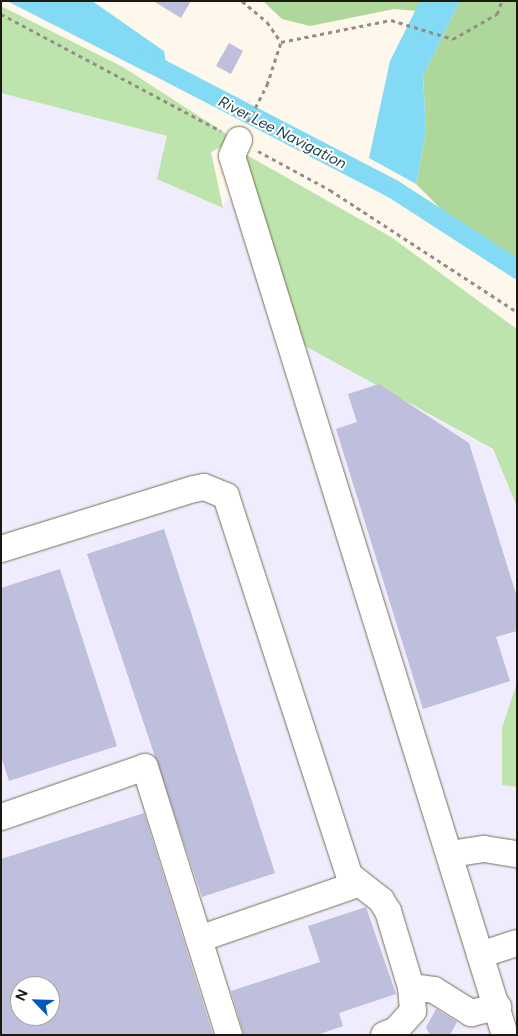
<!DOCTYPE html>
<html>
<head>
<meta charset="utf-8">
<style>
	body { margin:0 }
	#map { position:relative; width:518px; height:1036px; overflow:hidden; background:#fef8ec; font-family:Figtree,sans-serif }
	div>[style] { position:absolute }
	.industrial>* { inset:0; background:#efecfe }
	.green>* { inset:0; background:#bde4ac }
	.forest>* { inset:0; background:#aed79c }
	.water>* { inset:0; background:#83daf5 }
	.canal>* { height:19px; margin:-9.5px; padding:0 9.5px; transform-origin:9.5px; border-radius:9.5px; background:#83daf5 }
	.building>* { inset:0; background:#bdbfdc }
	.path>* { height:3px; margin-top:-1.5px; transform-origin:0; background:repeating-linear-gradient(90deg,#948e83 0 4px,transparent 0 8px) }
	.roads { filter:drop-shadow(0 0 1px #7b6e54) drop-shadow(0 0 1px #7b6e54) }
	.minor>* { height:26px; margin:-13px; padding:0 13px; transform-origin:13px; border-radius:13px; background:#fff }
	span { translate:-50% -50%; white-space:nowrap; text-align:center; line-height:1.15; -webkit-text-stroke:4px #fff; paint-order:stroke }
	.water-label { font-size:15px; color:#123b46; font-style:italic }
	.frame { position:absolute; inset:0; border:2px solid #1e190e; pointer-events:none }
	.north { position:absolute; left:10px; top:976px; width:50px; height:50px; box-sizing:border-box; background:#fff; border:1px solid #a5a39f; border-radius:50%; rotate:294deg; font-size:14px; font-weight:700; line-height:20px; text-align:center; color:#1e190e }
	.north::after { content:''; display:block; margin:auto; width:18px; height:22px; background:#0256bf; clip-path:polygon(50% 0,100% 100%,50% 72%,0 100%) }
</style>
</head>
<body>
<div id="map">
	<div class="industrial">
		<div style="clip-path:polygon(evenodd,1px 93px,167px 136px,223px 208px,225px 201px,238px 198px,305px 346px,493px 450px,517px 507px,517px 682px,502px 728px,502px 784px,517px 787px,517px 1035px,1px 1035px,1px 93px,20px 986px,50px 986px,50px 1016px,20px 1016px,20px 986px)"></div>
	</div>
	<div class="green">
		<div style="clip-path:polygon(1px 6px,123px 67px,231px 137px,227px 144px,211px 152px,223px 208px,157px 179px,167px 136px,1px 93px)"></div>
		<div style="clip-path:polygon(245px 154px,391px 237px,517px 329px,517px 507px,493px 449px,305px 346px,238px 198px)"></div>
		<div style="clip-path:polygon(517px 682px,517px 787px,502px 785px,502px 728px)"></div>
	</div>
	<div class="forest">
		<div style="clip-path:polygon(263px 1px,420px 1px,418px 11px,394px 9px,310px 26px,282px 19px)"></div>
		<div style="clip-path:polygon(460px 1px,517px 1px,517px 260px,447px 215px,416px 184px,426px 131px,423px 76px)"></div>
	</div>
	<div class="water">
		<div style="clip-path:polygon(7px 1px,92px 1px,164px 51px,166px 63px,162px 70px,148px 73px)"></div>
		<div style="clip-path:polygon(420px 1px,460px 1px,423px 76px,426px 131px,416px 184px,369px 158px,390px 61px)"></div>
		<div style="clip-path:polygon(176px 71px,241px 107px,238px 111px,234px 116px,171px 81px)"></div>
	</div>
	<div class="canal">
		<div style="left:141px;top:58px;width:283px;rotate:27.4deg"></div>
		<div style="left:392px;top:188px;width:149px;rotate:32.9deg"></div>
	</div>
	<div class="building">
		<div style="clip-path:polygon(153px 1px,191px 1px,181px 18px)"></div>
		<div style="clip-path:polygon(229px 43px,243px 51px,231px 74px,216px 66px)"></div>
		<div style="clip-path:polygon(379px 384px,469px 443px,517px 597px,517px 631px,496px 637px,510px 681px,423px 709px,336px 429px,357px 422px,348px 394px)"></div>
		<div style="clip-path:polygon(164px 529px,275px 873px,202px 897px,87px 554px)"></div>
		<div style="clip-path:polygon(60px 569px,117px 746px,9px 781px,1px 756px,1px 588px)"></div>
		<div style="clip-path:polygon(evenodd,144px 813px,213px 1035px,1px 1035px,1px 859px,144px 813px,20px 986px,50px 986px,50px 1016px,20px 1016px,20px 986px)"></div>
		<div style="clip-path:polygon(366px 907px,396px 994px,339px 1013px,343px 1026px,317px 1035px,244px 1035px,231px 991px,320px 962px,308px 926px)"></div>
		<div style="clip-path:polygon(436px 1009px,457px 1022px,450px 1035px,430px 1035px,426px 1027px)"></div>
	</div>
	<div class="path">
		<div style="left:242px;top:1px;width:33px;rotate:40deg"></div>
		<div style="left:267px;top:22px;width:24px;rotate:55deg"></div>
		<div style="left:1px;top:14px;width:249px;rotate:28deg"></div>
		<div style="left:281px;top:42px;width:112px;rotate:-11.3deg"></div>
		<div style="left:391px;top:20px;width:65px;rotate:17deg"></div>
		<div style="left:453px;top:39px;width:51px;rotate:-29.6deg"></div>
		<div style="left:497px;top:14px;width:14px;rotate:-69deg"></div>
		<div style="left:248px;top:122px;width:42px;rotate:-62.8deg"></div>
		<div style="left:267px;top:85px;width:45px;rotate:-72deg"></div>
		<div style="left:258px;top:151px;width:82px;rotate:28.4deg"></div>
		<div style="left:330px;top:190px;width:223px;rotate:33.1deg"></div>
	</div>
	<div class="roads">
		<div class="minor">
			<div style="left:239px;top:140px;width:17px;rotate:114deg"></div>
			<div style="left:232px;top:156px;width:920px;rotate:72.75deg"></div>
			<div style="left:1px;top:549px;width:202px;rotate:-17.3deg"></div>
			<div style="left:194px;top:489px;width:10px;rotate:-11deg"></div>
			<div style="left:204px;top:487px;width:24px;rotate:22deg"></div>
			<div style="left:226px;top:496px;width:398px;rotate:72deg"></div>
			<div style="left:349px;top:875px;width:41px;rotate:38deg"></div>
			<div style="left:381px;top:900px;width:13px;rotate:58deg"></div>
			<div style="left:388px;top:911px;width:79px;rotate:73.2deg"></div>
			<div style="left:411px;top:987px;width:24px;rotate:85deg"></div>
			<div style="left:413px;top:1011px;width:25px;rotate:132deg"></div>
			<div style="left:396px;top:1030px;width:13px;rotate:157deg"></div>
			<div style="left:1px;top:817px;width:152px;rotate:-19.1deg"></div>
			<div style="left:145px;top:767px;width:281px;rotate:72.6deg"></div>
			<div style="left:451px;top:854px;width:33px;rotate:-9deg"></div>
			<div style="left:484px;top:849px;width:33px;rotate:9deg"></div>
			<div style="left:199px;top:939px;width:168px;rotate:-19.1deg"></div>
			<div style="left:480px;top:955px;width:39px;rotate:-18deg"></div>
			<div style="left:411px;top:987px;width:23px;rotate:7deg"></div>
			<div style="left:434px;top:990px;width:44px;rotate:31.9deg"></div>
			<div style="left:471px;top:1013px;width:28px;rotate:-13deg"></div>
		</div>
	</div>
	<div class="water-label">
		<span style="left:282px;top:133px;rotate:27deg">River Lee Navigation</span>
	</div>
	<div class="frame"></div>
	<div class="north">N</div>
</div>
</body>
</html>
